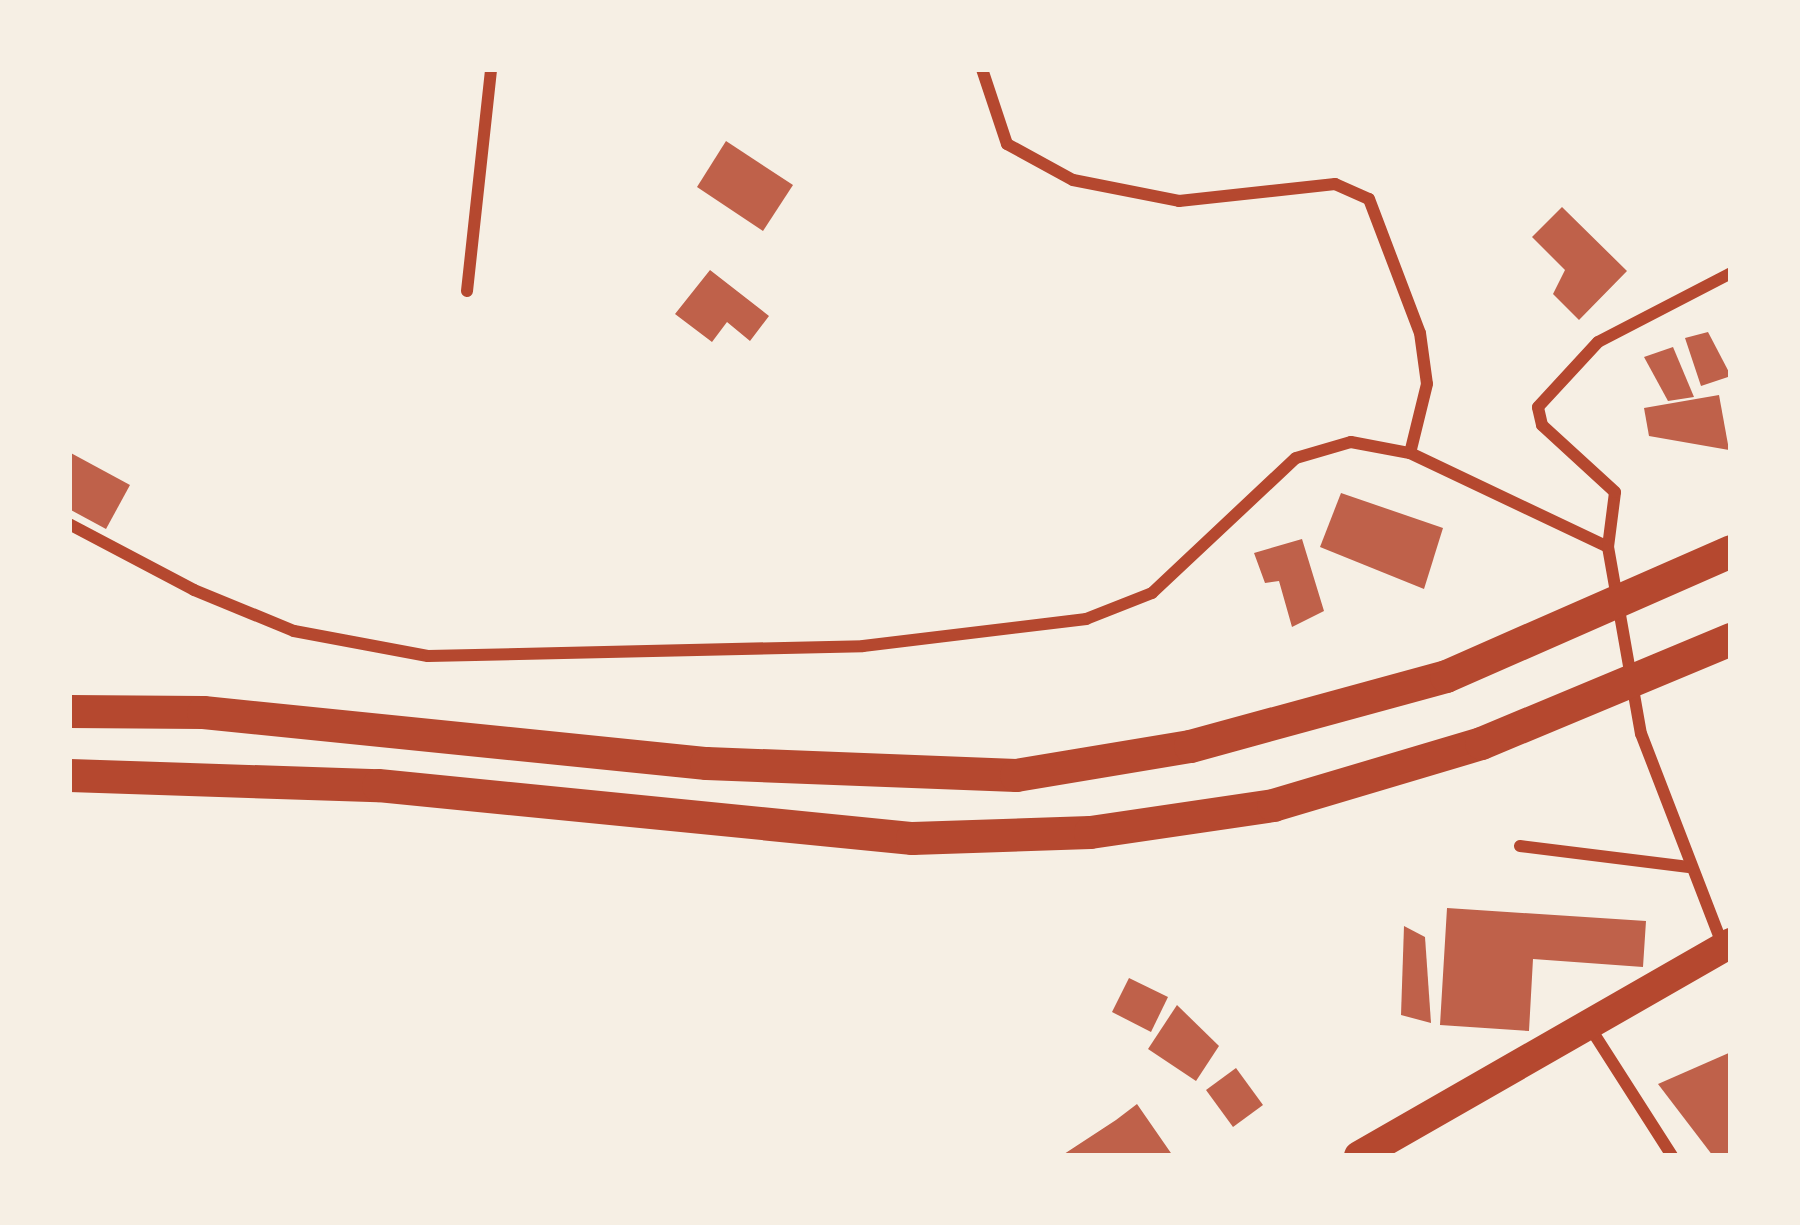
<!DOCTYPE html>
<html>
<head>
<meta charset="utf-8">
<style>
	body { margin:0 }
	#map { position:relative; width:1800px; height:1225px; overflow:hidden; background:#f6efe4; font-family:Merriweather,serif }
	div>[style] { position:absolute }
	.building>* { inset:0; background:#bf614a }
	.minor>* { height:12px; margin:-6px; padding:0 6px; transform-origin:6px; border-radius:6px; background:#b5482f }
	.primary>* { height:30px; margin:-15px; padding:0 15px; transform-origin:15px; border-radius:15px; background:#b5482f }
	.trunk>* { height:33px; margin:-16.5px; padding:0 16.5px; transform-origin:16.5px; border-radius:16.5px; background:#b5482f }
	span { translate:-50% -50%; white-space:nowrap; text-align:center; line-height:1.15; -webkit-text-stroke:12px #f6efe4; paint-order:stroke }
	.frame { position:absolute; inset:0; border:72px solid #f6efe4; pointer-events:none }
</style>
</head>
<body>
<div id="map">
	<div class="building">
		<div style="clip-path:polygon(726px 141px,793px 185px,763px 231px,697px 187px)"></div>
		<div style="clip-path:polygon(1562px 207px,1627px 271px,1579px 320px,1553px 294px,1565px 270px,1532px 237px)"></div>
		<div style="clip-path:polygon(710px 270px,769px 316px,750px 341px,727px 322px,712px 342px,675px 314px)"></div>
		<div style="clip-path:polygon(1708px 332px,1731px 376px,1701px 386px,1685px 338px)"></div>
		<div style="clip-path:polygon(1673px 347px,1694px 397px,1668px 401px,1644px 357px)"></div>
		<div style="clip-path:polygon(1719px 395px,1729px 450px,1649px 436px,1644px 408px)"></div>
		<div style="clip-path:polygon(69px 452px,130px 485px,106px 529px,69px 509px)"></div>
		<div style="clip-path:polygon(1341px 493px,1443px 528px,1424px 589px,1320px 547px)"></div>
		<div style="clip-path:polygon(1302px 539px,1324px 611px,1292px 627px,1279px 581px,1265px 583px,1254px 553px)"></div>
		<div style="clip-path:polygon(1447px 908px,1646px 921px,1643px 967px,1533px 959px,1529px 1031px,1440px 1025px)"></div>
		<div style="clip-path:polygon(1404px 926px,1425px 937px,1431px 1023px,1401px 1015px)"></div>
		<div style="clip-path:polygon(1129px 978px,1168px 997px,1151px 1032px,1112px 1012px)"></div>
		<div style="clip-path:polygon(1177px 1005px,1219px 1046px,1196px 1081px,1148px 1049px)"></div>
		<div style="clip-path:polygon(1731px 1052px,1731px 1156px,1713px 1156px,1658px 1084px)"></div>
		<div style="clip-path:polygon(1236px 1068px,1263px 1105px,1233px 1127px,1206px 1090px)"></div>
		<div style="clip-path:polygon(1137px 1104px,1173px 1156px,1061px 1156px,1116px 1120px)"></div>
	</div>
	<div class="minor">
		<div style="left:982px;top:69px;width:79px;rotate:71.6deg"></div>
		<div style="left:1007px;top:144px;width:75px;rotate:28.6deg"></div>
		<div style="left:1073px;top:180px;width:108px;rotate:11.2deg"></div>
		<div style="left:1179px;top:201px;width:157px;rotate:-6.2deg"></div>
		<div style="left:1335px;top:184px;width:37px;rotate:24deg"></div>
		<div style="left:1369px;top:199px;width:143px;rotate:69.2deg"></div>
		<div style="left:1420px;top:333px;width:51px;rotate:82.2deg"></div>
		<div style="left:1427px;top:384px;width:71px;rotate:103.8deg"></div>
		<div style="left:467px;top:291px;width:223px;rotate:-83.8deg"></div>
		<div style="left:69px;top:524px;width:141px;rotate:27.8deg"></div>
		<div style="left:194px;top:590px;width:108px;rotate:22.3deg"></div>
		<div style="left:294px;top:631px;width:136px;rotate:10.6deg"></div>
		<div style="left:428px;top:656px;width:435px;rotate:-1.3deg"></div>
		<div style="left:863px;top:646px;width:225px;rotate:-6.9deg"></div>
		<div style="left:1086px;top:619px;width:71px;rotate:-21.5deg"></div>
		<div style="left:1152px;top:593px;width:197px;rotate:-43.2deg"></div>
		<div style="left:1296px;top:458px;width:57px;rotate:-16.2deg"></div>
		<div style="left:1351px;top:442px;width:60px;rotate:10.6deg"></div>
		<div style="left:1410px;top:453px;width:219px;rotate:25.4deg"></div>
		<div style="left:1520px;top:846px;width:170px;rotate:7.1deg"></div>
		<div style="left:1723px;top:946px;width:227px;rotate:-111.1deg"></div>
		<div style="left:1641px;top:734px;width:190px;rotate:-100deg"></div>
		<div style="left:1608px;top:547px;width:55px;rotate:-82.7deg"></div>
		<div style="left:1615px;top:492px;width:99px;rotate:-137.5deg"></div>
		<div style="left:1542px;top:425px;width:18px;rotate:-103deg"></div>
		<div style="left:1538px;top:407px;width:88px;rotate:-47.3deg"></div>
		<div style="left:1598px;top:342px;width:150px;rotate:-27.4deg"></div>
		<div style="left:1589px;top:1026px;width:154px;rotate:57.4deg"></div>
	</div>
	<div class="primary">
		<div style="left:1359px;top:1156px;width:429px;rotate:-29.8deg"></div>
	</div>
	<div class="trunk">
		<div style="left:69px;top:711px;width:134px;rotate:0.4deg"></div>
		<div style="left:203px;top:712px;width:506px;rotate:5.79deg"></div>
		<div style="left:706px;top:763px;width:310px;rotate:2.2deg"></div>
		<div style="left:1016px;top:775px;width:176px;rotate:-9.5deg"></div>
		<div style="left:1190px;top:746px;width:265px;rotate:-15.3deg"></div>
		<div style="left:1446px;top:676px;width:311px;rotate:-23.7deg"></div>
		<div style="left:69px;top:775px;width:309px;rotate:1.9deg"></div>
		<div style="left:378px;top:785px;width:537px;rotate:5.67deg"></div>
		<div style="left:912px;top:838px;width:178px;rotate:-1.9deg"></div>
		<div style="left:1090px;top:832px;width:185px;rotate:-8.4deg"></div>
		<div style="left:1273px;top:805px;width:217px;rotate:-16.6deg"></div>
		<div style="left:1481px;top:743px;width:271px;rotate:-22.6deg"></div>
	</div>
	<div class="frame"></div>
</div>
</body>
</html>
